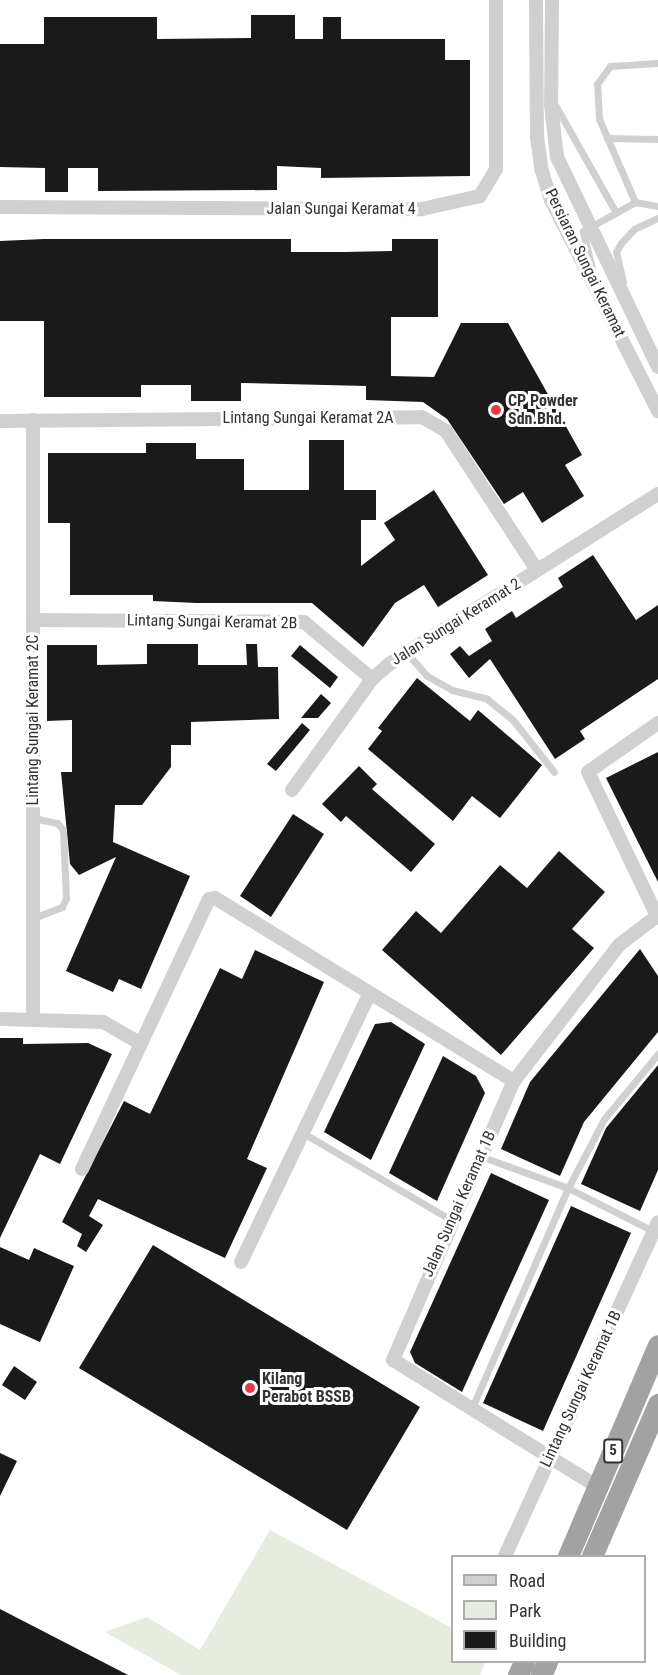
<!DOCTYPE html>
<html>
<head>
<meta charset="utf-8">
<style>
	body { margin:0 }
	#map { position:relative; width:658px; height:1675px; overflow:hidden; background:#fff; font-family:"Roboto Condensed",sans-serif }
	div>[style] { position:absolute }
	.green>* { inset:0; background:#e6ecdf }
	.building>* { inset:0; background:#1a1a1a }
	.service>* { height:7px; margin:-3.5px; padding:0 3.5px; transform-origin:3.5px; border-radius:3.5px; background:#d0d0d0 }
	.minor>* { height:14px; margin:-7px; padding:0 7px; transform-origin:7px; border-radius:7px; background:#d0d0d0 }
	.trunk>* { height:21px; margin:-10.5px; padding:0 10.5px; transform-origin:10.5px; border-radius:10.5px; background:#a2a2a2 }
	.dots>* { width:16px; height:16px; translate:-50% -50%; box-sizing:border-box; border:3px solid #fff; border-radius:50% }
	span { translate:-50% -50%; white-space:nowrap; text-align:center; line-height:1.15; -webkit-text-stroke:6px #fff; paint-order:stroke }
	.shield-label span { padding:2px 4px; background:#fff; border:2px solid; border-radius:4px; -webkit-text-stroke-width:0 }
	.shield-label { font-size:15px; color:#333; font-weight:700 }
	.street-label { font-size:16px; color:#333 }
	.poi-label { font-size:16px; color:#333; font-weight:700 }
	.left { translate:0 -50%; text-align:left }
	.legend { position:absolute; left:451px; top:1555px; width:195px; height:108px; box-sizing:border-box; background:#fff; border:2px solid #adadad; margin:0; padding:8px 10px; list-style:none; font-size:18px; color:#333 }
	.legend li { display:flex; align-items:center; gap:12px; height:30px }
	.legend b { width:30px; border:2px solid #adadad }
</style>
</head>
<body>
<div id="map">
	<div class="green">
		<div style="clip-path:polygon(270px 1530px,452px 1628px,452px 1662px,486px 1662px,480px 1675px,181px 1675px,105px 1632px,147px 1617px,200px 1650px)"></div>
	</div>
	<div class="building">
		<div style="clip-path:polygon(251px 15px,295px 15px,295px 39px,323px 39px,323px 17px,341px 17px,341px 39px,445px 39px,445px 60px,470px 60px,470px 176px,321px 178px,321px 168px,277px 166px,277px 190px,98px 191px,98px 168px,68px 168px,68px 192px,45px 192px,45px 168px,0 167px,0 44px,44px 44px,44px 17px,157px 17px,157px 39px,251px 38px)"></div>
		<div style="clip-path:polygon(44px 239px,291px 239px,291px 252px,344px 252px,392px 251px,392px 239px,438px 239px,438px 317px,391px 317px,391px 376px,434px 377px,461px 323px,508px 323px,582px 455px,565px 465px,584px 496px,542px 523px,523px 492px,504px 504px,447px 419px,423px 402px,366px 400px,366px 386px,241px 383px,241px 401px,191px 401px,191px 385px,141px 385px,141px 397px,44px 397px,44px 321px,0 321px,0 241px)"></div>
		<div style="clip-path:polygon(309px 440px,344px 440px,344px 490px,376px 490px,376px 520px,361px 520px,361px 566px,395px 540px,384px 523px,434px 490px,488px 575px,438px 607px,424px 585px,395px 603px,363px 647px,312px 603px,196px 603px,153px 601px,153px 595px,70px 595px,70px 523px,48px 523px,48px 453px,146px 453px,146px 443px,196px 443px,196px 459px,244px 459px,244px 490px,309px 490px)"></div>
		<div style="clip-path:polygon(593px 555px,636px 620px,658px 605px,658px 679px,580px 731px,585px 739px,555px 759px,490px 659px,469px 678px,450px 654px,460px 646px,469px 656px,492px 641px,485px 629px,512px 611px,516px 618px,563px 587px,558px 578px)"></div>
		<div style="clip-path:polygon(147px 644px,198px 644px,198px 665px,247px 665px,246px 644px,257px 644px,258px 667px,278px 667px,279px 719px,191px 722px,191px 745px,171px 745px,171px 767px,142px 805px,115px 805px,113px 842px,190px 876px,141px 989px,119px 979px,113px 992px,66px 971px,116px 857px,79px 875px,70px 864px,61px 772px,72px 772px,72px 720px,47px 721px,47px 645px,97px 645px,97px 665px,147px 664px)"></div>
		<div style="clip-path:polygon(300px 645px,338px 677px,330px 688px,291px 656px)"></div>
		<div style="clip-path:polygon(417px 678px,470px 721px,478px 710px,542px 765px,500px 818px,472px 796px,453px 821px,368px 749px,382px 731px,378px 728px)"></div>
		<div style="clip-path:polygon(321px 694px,331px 703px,318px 718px,301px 718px)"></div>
		<div style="clip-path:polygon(302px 723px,310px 730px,276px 771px,267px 764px)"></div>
		<div style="clip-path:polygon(658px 752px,658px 882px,606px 778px)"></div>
		<div style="clip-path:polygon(359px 766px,377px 784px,372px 789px,435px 844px,411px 872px,346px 816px,341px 822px,322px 804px)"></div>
		<div style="clip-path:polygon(293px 814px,324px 834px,271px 917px,240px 896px)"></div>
		<div style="clip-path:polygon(559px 851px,605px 892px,572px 929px,594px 948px,501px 1055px,382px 950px,416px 911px,441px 933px,500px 865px,527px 888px)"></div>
		<div style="clip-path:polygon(640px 949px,658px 976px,658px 1032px,584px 1122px,560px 1176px,501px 1149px,530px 1082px)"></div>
		<div style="clip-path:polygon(255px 950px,324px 982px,247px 1159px,267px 1168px,225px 1258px,98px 1199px,89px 1216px,103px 1225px,86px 1252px,77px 1246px,82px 1234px,62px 1222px,124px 1101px,150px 1114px,220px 968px,242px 979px)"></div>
		<div style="clip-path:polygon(391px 1022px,425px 1044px,371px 1160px,324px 1132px,375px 1024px)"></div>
		<div style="clip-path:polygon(0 1038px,23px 1038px,23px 1044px,88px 1043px,112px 1054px,60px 1164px,40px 1154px,0 1238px)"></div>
		<div style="clip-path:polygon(443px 1056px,476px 1076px,485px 1093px,437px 1201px,389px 1173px)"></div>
		<div style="clip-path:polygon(658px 1065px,658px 1170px,640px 1211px,581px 1184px,606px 1128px)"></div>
		<div style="clip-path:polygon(491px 1173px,549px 1200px,462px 1392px,415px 1363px,410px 1352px)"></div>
		<div style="clip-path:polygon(571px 1206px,631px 1233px,543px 1431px,483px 1403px)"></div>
		<div style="clip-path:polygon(153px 1245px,420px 1407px,347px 1530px,79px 1368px)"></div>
		<div style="clip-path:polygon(0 1247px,29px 1260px,34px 1248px,74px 1266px,40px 1342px,0 1324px)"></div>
		<div style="clip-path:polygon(14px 1366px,37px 1382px,25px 1400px,2px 1385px)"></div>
		<div style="clip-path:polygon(0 1453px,17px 1461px,0 1496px)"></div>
		<div style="clip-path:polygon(0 1609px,128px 1675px,0 1675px)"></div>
	</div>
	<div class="service">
		<div style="left:554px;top:103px;width:124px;rotate:60.5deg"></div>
		<div style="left:607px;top:138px;width:51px;rotate:1.1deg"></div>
		<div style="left:635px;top:202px;width:90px;rotate:-113.4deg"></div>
		<div style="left:599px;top:119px;width:35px;rotate:-93deg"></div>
		<div style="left:597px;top:84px;width:22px;rotate:-54deg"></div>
		<div style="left:610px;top:66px;width:48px;rotate:-3.6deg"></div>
		<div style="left:592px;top:268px;width:38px;rotate:-104deg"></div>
		<div style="left:583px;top:231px;width:60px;rotate:-29.1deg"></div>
		<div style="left:635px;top:202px;width:23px;rotate:10deg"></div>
		<div style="left:623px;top:282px;width:31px;rotate:-103deg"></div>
		<div style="left:616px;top:252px;width:10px;rotate:-61deg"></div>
		<div style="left:621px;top:243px;width:19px;rotate:-47deg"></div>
		<div style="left:634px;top:229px;width:26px;rotate:-25deg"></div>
		<div style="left:407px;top:653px;width:30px;rotate:49deg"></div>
		<div style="left:427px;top:676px;width:29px;rotate:29deg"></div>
		<div style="left:452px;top:690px;width:36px;rotate:14deg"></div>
		<div style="left:487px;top:699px;width:33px;rotate:39deg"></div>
		<div style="left:513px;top:720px;width:66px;rotate:51.7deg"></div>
		<div style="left:33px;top:818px;width:25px;rotate:12deg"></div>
		<div style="left:57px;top:823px;width:9px;rotate:49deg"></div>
		<div style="left:63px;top:830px;width:68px;rotate:87.5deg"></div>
		<div style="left:66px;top:898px;width:10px;rotate:114deg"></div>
		<div style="left:62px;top:907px;width:31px;rotate:159deg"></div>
		<div style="left:303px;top:1133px;width:172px;rotate:30.4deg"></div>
		<div style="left:480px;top:1156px;width:94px;rotate:20deg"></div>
		<div style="left:568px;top:1188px;width:95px;rotate:26.8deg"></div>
		<div style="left:471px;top:1410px;width:242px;rotate:-66.4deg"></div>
		<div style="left:568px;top:1188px;width:78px;rotate:-62.4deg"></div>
		<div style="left:604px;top:1119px;width:85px;rotate:-50.3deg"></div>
	</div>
	<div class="minor">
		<div style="left:536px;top:0;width:137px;rotate:89.6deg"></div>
		<div style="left:537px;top:137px;width:34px;rotate:82deg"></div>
		<div style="left:542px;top:171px;width:30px;rotate:73deg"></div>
		<div style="left:551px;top:200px;width:237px;rotate:63.1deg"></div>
		<div style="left:552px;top:0;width:105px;rotate:90.5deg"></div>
		<div style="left:551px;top:105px;width:52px;rotate:83.4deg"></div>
		<div style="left:557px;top:157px;width:233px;rotate:64.3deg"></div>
		<div style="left:0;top:207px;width:422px;rotate:0.3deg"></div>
		<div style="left:422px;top:209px;width:59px;rotate:-12.6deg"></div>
		<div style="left:480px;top:196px;width:31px;rotate:-59deg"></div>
		<div style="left:496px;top:169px;width:169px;rotate:-90deg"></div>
		<div style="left:33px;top:420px;width:599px;rotate:90deg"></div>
		<div style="left:0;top:421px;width:422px;rotate:-0.5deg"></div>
		<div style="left:422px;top:417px;width:28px;rotate:30deg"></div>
		<div style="left:446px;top:431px;width:166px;rotate:56.8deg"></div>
		<div style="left:33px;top:620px;width:271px;rotate:0.4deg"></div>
		<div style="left:304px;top:622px;width:89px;rotate:40deg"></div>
		<div style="left:658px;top:723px;width:85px;rotate:145deg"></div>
		<div style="left:588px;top:772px;width:162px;rotate:64.4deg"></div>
		<div style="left:292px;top:790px;width:137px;rotate:-54.2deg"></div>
		<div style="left:372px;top:679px;width:23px;rotate:-41deg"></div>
		<div style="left:389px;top:664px;width:318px;rotate:-32.3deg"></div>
		<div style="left:0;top:1019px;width:103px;rotate:1.7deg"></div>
		<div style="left:103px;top:1022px;width:40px;rotate:29.7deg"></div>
		<div style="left:82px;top:1169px;width:298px;rotate:-64.8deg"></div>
		<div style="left:209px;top:899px;width:6px;rotate:-9deg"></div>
		<div style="left:215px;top:898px;width:351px;rotate:31.5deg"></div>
		<div style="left:241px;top:1262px;width:298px;rotate:-64.4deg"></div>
		<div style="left:598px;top:1487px;width:241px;rotate:-148.2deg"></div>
		<div style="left:393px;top:1360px;width:304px;rotate:-66.6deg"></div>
		<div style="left:514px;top:1081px;width:172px;rotate:-52.3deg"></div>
		<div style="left:619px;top:945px;width:48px;rotate:-37.3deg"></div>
		<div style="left:505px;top:1556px;width:367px;rotate:-65.4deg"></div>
	</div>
	<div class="trunk">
		<div style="left:568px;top:1556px;width:229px;rotate:-66.9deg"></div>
		<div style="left:592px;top:1556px;width:166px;rotate:-66.5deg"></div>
		<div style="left:518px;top:1675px;width:14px;rotate:-65deg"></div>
		<div style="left:541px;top:1675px;width:14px;rotate:-65deg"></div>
	</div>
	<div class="dots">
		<div style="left:496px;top:410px;background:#e63946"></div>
		<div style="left:250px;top:1388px;background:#e63946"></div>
	</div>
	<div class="shield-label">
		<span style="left:613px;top:1451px">5</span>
	</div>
	<div class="street-label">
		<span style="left:341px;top:209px">Jalan Sungai Keramat 4</span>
		<span style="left:585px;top:263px;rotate:64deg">Persiaran Sungai Keramat</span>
		<span style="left:308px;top:418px">Lintang Sungai Keramat 2A</span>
		<span style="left:212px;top:622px;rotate:1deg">Lintang Sungai Keramat 2B</span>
		<span style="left:456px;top:622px;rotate:-32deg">Jalan Sungai Keramat 2</span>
		<span style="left:33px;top:720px;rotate:-90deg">Lintang Sungai Keramat 2C</span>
		<span style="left:459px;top:1204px;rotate:-66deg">Jalan Sungai Keramat 1B</span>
		<span style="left:581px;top:1389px;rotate:-65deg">Lintang Sungai Keramat 1B</span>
	</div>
	<div class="poi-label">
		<span class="left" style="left:508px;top:410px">CP Powder<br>Sdn.Bhd.</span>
		<span class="left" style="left:262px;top:1388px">Kilang<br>Perabot BSSB</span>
	</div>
	<ul class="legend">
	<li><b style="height:8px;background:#d0d0d0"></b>Road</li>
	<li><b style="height:16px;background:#e6ecdf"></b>Park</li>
	<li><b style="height:16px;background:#1a1a1a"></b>Building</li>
	</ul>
</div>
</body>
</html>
